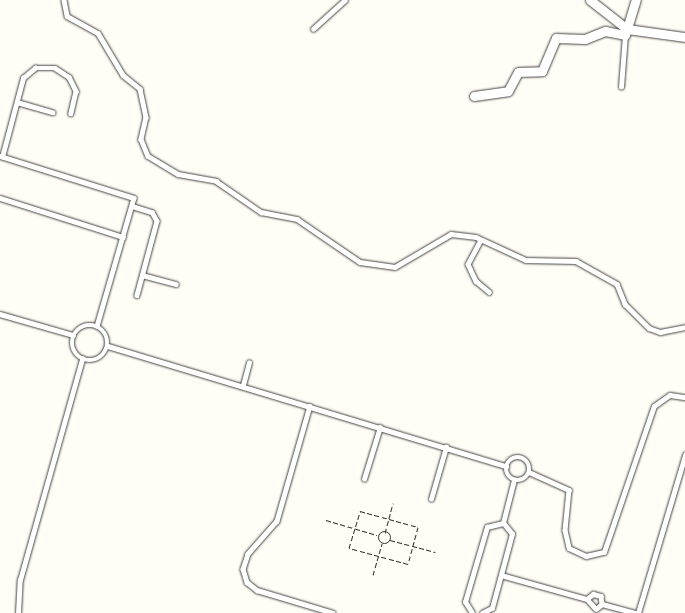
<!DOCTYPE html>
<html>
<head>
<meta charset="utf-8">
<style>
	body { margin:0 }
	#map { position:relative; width:685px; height:613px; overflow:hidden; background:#fffdf5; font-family:"Libre Baskerville",serif }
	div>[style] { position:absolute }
	.path>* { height:1px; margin-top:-0.5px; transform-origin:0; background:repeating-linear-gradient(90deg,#333 0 5px,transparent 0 7.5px) }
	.path>.ring { margin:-0.5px; padding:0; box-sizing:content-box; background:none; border:1px solid #333; border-radius:50% }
	.roads { filter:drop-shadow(0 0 1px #444) drop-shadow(0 0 1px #444) }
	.service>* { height:4.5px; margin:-2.25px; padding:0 2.25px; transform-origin:2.25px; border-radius:2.25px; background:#fff }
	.service>.ring { margin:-2.25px; padding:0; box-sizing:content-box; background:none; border:4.5px solid #fff; border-radius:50% }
	.minor>* { height:9px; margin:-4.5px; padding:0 4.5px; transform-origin:4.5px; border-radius:4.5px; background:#fff }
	span { translate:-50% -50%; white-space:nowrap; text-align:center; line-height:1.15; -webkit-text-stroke:5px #fff; paint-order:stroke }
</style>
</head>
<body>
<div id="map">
	<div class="path">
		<div style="left:360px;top:511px;width:60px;rotate:15.4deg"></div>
		<div style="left:418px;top:527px;width:38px;rotate:105deg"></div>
		<div style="left:408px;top:564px;width:61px;rotate:-164.8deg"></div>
		<div style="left:349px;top:548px;width:39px;rotate:-73deg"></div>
		<div style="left:326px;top:520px;width:53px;rotate:16.4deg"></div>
		<div class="ring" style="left:378px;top:531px;width:11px;height:11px"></div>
		<div style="left:385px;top:533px;width:31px;rotate:-75deg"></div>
		<div style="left:390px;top:540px;width:47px;rotate:14.9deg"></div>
		<div style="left:373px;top:575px;width:33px;rotate:-74deg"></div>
	</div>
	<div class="roads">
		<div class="service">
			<div style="left:64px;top:0;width:16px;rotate:79deg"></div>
			<div style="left:67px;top:16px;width:35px;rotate:29deg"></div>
			<div style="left:98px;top:33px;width:49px;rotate:59.2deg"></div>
			<div style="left:123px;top:75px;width:22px;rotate:39deg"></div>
			<div style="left:140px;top:89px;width:29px;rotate:78deg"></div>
			<div style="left:146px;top:117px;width:23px;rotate:103deg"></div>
			<div style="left:141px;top:139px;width:18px;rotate:68deg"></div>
			<div style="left:148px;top:156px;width:35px;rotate:31deg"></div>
			<div style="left:178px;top:174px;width:39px;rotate:10deg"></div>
			<div style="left:216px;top:181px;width:55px;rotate:34.6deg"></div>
			<div style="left:261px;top:212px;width:37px;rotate:11deg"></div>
			<div style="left:297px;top:219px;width:76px;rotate:34.3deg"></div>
			<div style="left:360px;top:262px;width:35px;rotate:8deg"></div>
			<div style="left:395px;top:267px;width:65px;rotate:-30.5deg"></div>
			<div style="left:451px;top:234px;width:25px;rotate:7deg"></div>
			<div style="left:476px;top:237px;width:55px;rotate:24.7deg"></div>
			<div style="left:526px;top:260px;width:50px;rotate:1.1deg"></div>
			<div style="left:576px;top:261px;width:47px;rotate:29.3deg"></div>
			<div style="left:617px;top:284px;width:22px;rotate:68deg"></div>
			<div style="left:625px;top:304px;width:34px;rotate:45deg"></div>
			<div style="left:649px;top:328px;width:12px;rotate:20deg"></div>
			<div style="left:660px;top:332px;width:25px;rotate:-11deg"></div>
			<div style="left:313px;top:29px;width:43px;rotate:-42.2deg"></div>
			<div style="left:621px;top:87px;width:52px;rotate:-85.6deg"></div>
			<div style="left:17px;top:102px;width:37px;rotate:16deg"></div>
			<div style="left:0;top:156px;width:140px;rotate:17.4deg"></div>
			<div style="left:134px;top:198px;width:133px;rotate:106.1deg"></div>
			<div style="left:2px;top:157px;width:82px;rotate:-75.1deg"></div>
			<div style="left:23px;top:78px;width:16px;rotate:-40deg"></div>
			<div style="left:35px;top:68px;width:20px"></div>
			<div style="left:55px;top:68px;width:17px;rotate:33deg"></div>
			<div style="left:69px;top:77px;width:16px;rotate:63deg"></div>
			<div style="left:76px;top:91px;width:23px;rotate:103deg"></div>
			<div style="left:0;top:198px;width:129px;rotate:17.6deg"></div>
			<div style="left:132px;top:206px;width:21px;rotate:17deg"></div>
			<div style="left:152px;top:212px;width:10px;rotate:61deg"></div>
			<div style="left:157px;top:221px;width:77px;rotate:105.1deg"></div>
			<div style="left:481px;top:240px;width:27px;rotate:118deg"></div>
			<div style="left:468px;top:264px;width:19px;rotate:65deg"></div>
			<div style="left:476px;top:281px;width:17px;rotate:40deg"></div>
			<div style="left:142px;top:275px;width:35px;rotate:15deg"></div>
			<div style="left:0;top:314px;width:76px;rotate:16deg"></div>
			<div class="ring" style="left:72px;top:325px;width:31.5px;height:31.5px"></div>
			<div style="left:108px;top:346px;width:416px;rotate:16.8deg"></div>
			<div style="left:243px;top:385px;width:23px;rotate:-75deg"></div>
			<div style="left:310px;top:406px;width:120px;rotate:106deg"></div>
			<div style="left:277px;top:521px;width:44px;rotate:131.3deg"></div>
			<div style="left:248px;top:554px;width:16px;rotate:108deg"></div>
			<div style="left:243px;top:569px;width:14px;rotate:73deg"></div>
			<div style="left:247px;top:582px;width:13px;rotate:39deg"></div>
			<div style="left:257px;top:590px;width:79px;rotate:16.8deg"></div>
			<div class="ring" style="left:506px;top:457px;width:19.5px;height:19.5px"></div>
			<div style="left:529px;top:472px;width:44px;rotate:24.2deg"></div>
			<div style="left:569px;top:490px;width:40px;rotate:95.7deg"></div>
			<div style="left:565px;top:530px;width:18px;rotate:77deg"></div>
			<div style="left:569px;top:548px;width:19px;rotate:25deg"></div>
			<div style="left:586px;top:556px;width:18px;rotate:-13deg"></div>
			<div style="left:604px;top:552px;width:154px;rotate:-71.1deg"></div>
			<div style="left:654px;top:406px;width:19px;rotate:-35deg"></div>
			<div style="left:670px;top:395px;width:15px;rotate:8deg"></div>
			<div style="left:364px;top:479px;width:54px;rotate:-72.9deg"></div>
			<div style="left:431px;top:499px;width:54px;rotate:-73.9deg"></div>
			<div style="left:503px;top:523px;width:44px;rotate:-75.7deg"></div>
			<div style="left:501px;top:575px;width:89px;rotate:15.6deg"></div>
			<div style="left:587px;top:599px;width:8px;rotate:-40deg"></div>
			<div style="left:593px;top:594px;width:8px;rotate:14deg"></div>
			<div style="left:601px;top:596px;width:8px;rotate:83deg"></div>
			<div style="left:587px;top:599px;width:13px;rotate:48deg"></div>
			<div style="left:596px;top:609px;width:8px;rotate:-40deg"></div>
			<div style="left:602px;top:604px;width:34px;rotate:15deg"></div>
			<div style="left:18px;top:613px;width:33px;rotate:-87deg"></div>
			<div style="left:20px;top:580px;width:230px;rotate:-74.3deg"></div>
			<div style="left:472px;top:613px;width:13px;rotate:-122deg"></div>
			<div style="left:465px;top:602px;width:78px;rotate:-73.7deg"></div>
			<div style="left:487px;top:527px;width:16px;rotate:-14deg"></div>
			<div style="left:482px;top:613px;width:11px;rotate:-27deg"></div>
			<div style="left:492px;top:608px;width:77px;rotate:-74.9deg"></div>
			<div style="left:512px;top:534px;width:14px;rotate:-129deg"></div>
			<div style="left:638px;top:613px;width:165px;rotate:-73.4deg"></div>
		</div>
		<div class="minor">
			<div style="left:590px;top:0;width:47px;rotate:38.1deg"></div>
			<div style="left:627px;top:29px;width:59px;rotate:7.9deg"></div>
			<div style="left:474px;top:96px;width:34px;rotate:-8deg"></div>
			<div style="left:508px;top:91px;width:21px;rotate:-62deg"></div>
			<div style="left:518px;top:72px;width:24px;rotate:-2deg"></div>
			<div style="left:542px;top:71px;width:36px;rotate:-67deg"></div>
			<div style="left:556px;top:38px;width:29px;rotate:2deg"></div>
			<div style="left:585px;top:39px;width:22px;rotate:-22deg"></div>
			<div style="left:605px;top:31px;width:20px;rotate:11deg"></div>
			<div style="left:625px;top:35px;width:37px;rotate:-73deg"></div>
		</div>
	</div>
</div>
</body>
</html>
